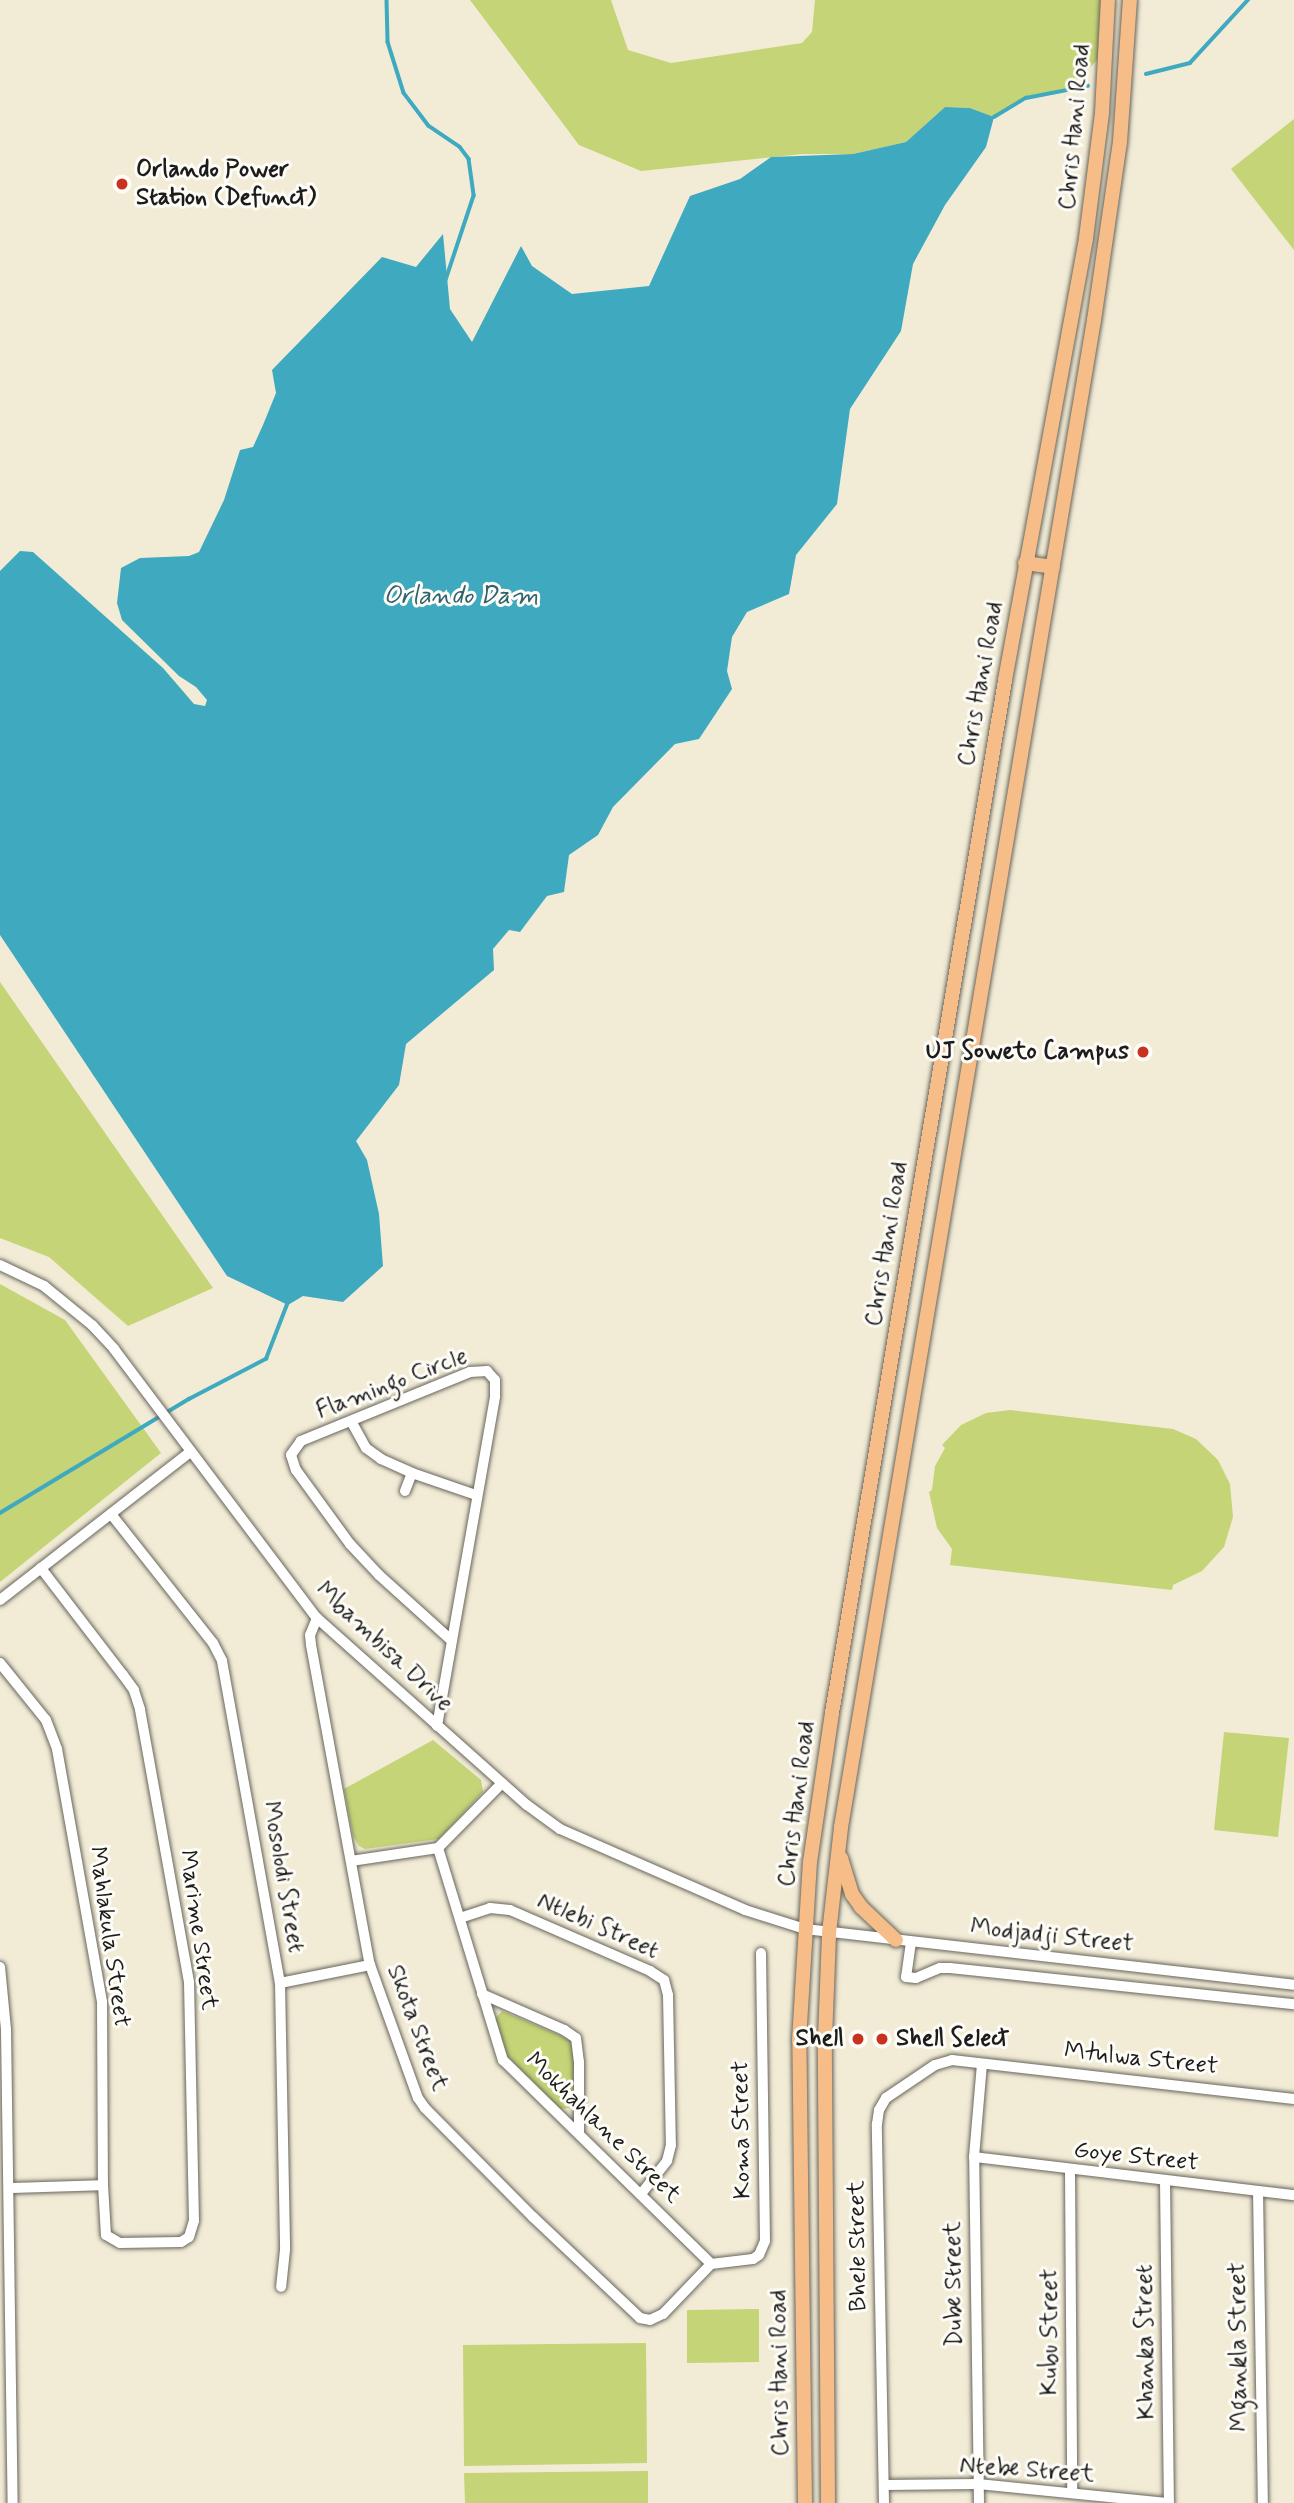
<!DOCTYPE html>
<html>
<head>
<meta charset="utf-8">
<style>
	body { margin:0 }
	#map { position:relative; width:1294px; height:2503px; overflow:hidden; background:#f2ecd6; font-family:Mynerve,sans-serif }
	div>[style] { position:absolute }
	.green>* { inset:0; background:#c4d476 }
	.water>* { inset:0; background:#3fa9bf }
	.stream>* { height:3.5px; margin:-1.75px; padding:0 1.75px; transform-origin:1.75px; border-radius:1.75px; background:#3fa9bf }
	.roads { filter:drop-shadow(0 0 2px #67655d) drop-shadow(0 0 2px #67655d) }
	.minor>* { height:10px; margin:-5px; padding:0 5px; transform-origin:5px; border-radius:5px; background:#fff }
	.major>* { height:14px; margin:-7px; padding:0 7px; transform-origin:7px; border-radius:7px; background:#f7bd88 }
	.dots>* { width:19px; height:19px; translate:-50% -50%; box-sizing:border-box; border:4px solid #fdfcf7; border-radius:50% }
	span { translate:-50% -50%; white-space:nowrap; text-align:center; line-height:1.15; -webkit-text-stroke:6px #fdfcf7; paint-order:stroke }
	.street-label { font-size:24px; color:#1c1c1c }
	.poi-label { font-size:24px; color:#1c1c1c; font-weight:700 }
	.left { translate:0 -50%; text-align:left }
	.right { translate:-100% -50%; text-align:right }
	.water-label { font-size:26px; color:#2e626e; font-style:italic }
</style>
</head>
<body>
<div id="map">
	<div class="green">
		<div style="clip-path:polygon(470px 0,611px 0,628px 50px,671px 63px,802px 43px,812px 32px,815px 0,1104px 0,1104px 53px,1066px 92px,1026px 99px,994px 117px,970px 108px,945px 107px,906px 142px,853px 154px,802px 154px,641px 171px,579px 145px)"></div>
		<div style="clip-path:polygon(1294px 119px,1294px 250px,1231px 169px)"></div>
		<div style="clip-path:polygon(0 982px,213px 1288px,128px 1326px,49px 1257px,0 1238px)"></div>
		<div style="clip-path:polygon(0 1284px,65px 1320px,161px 1453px,0 1582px)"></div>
		<div style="clip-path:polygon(1010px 1410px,1173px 1429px,1196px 1439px,1218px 1460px,1230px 1484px,1233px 1517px,1224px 1547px,1202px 1571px,1173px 1585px,1172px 1590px,950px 1565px,952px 1549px,937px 1528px,929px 1492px,932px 1490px,935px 1466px,945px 1448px,942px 1445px,961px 1425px,986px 1413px)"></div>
		<div style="clip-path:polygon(1224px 1732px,1289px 1738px,1278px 1837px,1214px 1830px)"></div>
		<div style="clip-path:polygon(433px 1740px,481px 1780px,483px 1792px,439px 1839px,365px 1849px,359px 1846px,353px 1836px,344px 1789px)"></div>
		<div style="clip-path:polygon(502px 2011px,571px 2040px,574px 2047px,575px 2102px,571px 2108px,560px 2109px,505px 2054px,494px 2020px)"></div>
		<div style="clip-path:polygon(759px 2309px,759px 2362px,687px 2363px,687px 2310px)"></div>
		<div style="clip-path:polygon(646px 2343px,647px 2463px,464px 2466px,463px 2345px)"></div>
		<div style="clip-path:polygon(648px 2471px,648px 2503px,465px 2503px,464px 2473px)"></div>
	</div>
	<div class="water">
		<div style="clip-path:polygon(945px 107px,970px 108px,994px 117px,986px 147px,945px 205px,913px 264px,901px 331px,850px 409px,837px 504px,796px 555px,789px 594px,747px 612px,732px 637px,727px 671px,732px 689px,699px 739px,675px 744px,613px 807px,598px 835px,569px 855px,564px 892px,547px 896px,520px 932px,509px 930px,493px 949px,494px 970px,406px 1044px,399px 1085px,356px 1141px,367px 1160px,379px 1214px,383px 1266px,343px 1302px,303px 1296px,288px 1305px,227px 1276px,0 935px,0 571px,20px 551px,33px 552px,163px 668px,194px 704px,205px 706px,207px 700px,196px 687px,179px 676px,122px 620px,117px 603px,121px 568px,140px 558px,189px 556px,199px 552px,224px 500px,240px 450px,253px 447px,263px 425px,276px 393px,272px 370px,382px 257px,416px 267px,443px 234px,450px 309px,472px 342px,521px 246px,532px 266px,572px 294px,649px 286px,690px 196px,740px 179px,771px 157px,853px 154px,906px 142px)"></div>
	</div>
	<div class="stream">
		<div style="left:387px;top:0;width:42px;rotate:88.6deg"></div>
		<div style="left:388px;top:42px;width:53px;rotate:72.6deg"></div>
		<div style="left:404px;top:93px;width:41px;rotate:52.9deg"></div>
		<div style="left:429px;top:126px;width:37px;rotate:34deg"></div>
		<div style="left:460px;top:147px;width:15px;rotate:53deg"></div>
		<div style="left:469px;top:159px;width:37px;rotate:82deg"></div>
		<div style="left:474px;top:196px;width:89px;rotate:108.4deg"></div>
		<div style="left:1146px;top:74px;width:45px;rotate:-14deg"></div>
		<div style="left:1190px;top:63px;width:86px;rotate:-47.4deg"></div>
		<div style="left:994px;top:117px;width:37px;rotate:-31deg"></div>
		<div style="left:1026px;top:98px;width:63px;rotate:-11deg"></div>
		<div style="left:0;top:1513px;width:221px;rotate:-31.1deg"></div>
		<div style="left:189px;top:1399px;width:87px;rotate:-27.5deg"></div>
		<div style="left:266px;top:1359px;width:61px;rotate:-68.9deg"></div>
	</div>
	<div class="roads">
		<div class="minor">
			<div style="left:0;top:1265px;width:49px;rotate:25.5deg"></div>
			<div style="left:44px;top:1286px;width:62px;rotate:39.1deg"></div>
			<div style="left:92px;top:1325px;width:33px;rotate:47deg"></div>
			<div style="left:114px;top:1349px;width:337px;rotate:53deg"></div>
			<div style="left:317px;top:1618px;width:281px;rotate:41.7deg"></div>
			<div style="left:527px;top:1805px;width:41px;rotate:36deg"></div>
			<div style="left:560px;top:1829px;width:202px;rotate:23.6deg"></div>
			<div style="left:745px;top:1910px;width:63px;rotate:17.6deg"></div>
			<div style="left:805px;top:1929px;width:492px;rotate:6.5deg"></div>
			<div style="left:351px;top:1421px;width:31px;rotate:61deg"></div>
			<div style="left:366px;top:1448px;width:19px;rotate:36deg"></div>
			<div style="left:381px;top:1459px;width:34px;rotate:24deg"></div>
			<div style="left:412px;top:1473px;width:68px;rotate:19deg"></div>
			<div style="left:405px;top:1491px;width:19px;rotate:-69deg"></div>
			<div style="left:111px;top:1514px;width:164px;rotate:51.7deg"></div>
			<div style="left:213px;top:1643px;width:20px;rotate:63deg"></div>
			<div style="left:222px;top:1661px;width:327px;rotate:79.8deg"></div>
			<div style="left:280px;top:1983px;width:267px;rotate:88.9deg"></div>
			<div style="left:285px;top:2250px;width:37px;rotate:96deg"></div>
			<div style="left:0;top:1600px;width:241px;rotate:-37.9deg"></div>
			<div style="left:317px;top:1618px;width:18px;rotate:112deg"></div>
			<div style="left:310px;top:1635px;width:10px;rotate:84deg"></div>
			<div style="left:311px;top:1645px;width:325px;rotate:79.6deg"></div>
			<div style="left:370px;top:1965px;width:141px;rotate:70.2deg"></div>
			<div style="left:418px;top:2098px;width:12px;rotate:55deg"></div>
			<div style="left:425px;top:2108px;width:153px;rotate:45.3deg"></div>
			<div style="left:533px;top:2217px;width:147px;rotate:43.3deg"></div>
			<div style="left:640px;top:2318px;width:10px;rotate:11deg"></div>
			<div style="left:650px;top:2320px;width:14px;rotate:-25deg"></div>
			<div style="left:663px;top:2314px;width:69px;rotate:-46.2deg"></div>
			<div style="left:0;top:1663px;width:73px;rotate:51.1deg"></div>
			<div style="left:46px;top:1720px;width:31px;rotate:69deg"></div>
			<div style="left:57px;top:1749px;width:257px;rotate:79.9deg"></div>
			<div style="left:102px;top:2002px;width:183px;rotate:89.7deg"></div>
			<div style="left:103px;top:2185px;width:50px;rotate:86.6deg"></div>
			<div style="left:106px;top:2235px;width:16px;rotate:30deg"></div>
			<div style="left:120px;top:2243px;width:61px;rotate:-0.9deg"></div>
			<div style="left:181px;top:2242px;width:9px;rotate:-32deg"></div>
			<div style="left:189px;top:2237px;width:17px;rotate:-73deg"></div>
			<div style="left:194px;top:2221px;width:239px;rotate:-91.2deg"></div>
			<div style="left:189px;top:1982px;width:277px;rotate:-100.2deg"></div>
			<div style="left:140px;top:1709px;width:20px;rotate:-108deg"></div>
			<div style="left:134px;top:1690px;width:19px;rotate:-126deg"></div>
			<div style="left:123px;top:1675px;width:135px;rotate:-127.5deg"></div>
			<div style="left:437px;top:1726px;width:335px;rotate:-80deg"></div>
			<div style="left:495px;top:1396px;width:16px;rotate:-90deg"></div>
			<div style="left:495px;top:1380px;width:12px;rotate:-132deg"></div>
			<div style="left:487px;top:1371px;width:17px;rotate:177deg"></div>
			<div style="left:470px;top:1372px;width:183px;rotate:157.8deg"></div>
			<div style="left:301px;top:1441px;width:17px;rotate:126deg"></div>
			<div style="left:291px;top:1455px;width:16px;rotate:72deg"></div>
			<div style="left:296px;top:1470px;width:92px;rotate:53.9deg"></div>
			<div style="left:350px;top:1544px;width:42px;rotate:46.9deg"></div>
			<div style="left:379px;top:1575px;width:97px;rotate:42.1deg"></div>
			<div style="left:438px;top:1848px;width:222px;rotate:73deg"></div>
			<div style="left:503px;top:2060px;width:291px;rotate:44.4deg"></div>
			<div style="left:351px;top:1861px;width:88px;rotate:-8.5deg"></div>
			<div style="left:438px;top:1848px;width:91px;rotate:-45.4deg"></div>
			<div style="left:460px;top:1918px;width:32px;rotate:-18deg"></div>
			<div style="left:490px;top:1908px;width:20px;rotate:6deg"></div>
			<div style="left:510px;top:1910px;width:153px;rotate:23.5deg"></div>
			<div style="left:650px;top:1971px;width:17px;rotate:33deg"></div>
			<div style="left:664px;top:1980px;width:16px;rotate:75deg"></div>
			<div style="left:668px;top:1995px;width:150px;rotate:88.9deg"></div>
			<div style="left:671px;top:2145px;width:16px;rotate:104deg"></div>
			<div style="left:667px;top:2161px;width:42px;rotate:128.2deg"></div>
			<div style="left:911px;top:1942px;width:35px;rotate:98deg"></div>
			<div style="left:906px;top:1977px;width:10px;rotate:6deg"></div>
			<div style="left:916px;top:1978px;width:26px;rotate:-23deg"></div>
			<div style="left:940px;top:1968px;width:10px"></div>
			<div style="left:950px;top:1968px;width:346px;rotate:6deg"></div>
			<div style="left:0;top:1967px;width:62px;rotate:84.5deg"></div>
			<div style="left:6px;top:2029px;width:474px;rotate:89.2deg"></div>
			<div style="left:280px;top:1983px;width:92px;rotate:-11.3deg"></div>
			<div style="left:482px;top:1994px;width:90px;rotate:23.7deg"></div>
			<div style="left:564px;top:2030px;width:14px;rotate:34deg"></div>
			<div style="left:576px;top:2038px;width:24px;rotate:83deg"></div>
			<div style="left:579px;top:2062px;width:71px;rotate:90deg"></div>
			<div style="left:974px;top:2157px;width:322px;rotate:6.8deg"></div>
			<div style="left:1070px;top:2171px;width:322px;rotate:89.6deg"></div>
			<div style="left:1165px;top:2181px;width:322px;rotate:89.3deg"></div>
			<div style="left:9px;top:2188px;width:94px;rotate:-1.8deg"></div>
			<div style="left:1258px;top:2191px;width:312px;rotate:89.1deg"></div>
			<div style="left:711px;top:2264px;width:42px;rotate:-6.8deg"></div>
			<div style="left:753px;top:2259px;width:7px;rotate:-34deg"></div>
			<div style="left:759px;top:2255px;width:15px;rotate:-67deg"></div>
			<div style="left:765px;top:2241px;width:288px;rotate:-90.8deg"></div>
			<div style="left:884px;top:2485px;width:94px;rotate:-0.6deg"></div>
			<div style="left:978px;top:2484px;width:190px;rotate:5.7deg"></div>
			<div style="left:884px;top:2503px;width:379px;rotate:-91.1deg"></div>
			<div style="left:877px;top:2124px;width:14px;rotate:-82deg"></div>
			<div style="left:879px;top:2110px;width:14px;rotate:-60deg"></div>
			<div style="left:886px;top:2098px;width:59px;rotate:-34deg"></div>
			<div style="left:935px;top:2065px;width:18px;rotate:-16deg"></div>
			<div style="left:952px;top:2060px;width:344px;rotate:6.5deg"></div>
			<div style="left:979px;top:2503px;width:346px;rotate:-90.8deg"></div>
			<div style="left:974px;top:2157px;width:93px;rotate:-85.1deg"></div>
		</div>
		<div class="major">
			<div style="left:1025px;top:563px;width:28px;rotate:8deg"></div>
			<div style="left:841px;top:1858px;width:38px;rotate:73deg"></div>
			<div style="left:852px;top:1894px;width:16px;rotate:55deg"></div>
			<div style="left:861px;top:1907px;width:48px;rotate:43.3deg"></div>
			<div style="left:805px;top:2503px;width:462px;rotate:-90.7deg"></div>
			<div style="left:799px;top:2041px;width:179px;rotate:-86.5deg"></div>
			<div style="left:810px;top:1862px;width:151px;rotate:-81.6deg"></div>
			<div style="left:832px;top:1713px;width:1047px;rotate:-80.49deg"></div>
			<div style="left:1005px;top:680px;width:449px;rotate:-79.6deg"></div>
			<div style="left:1086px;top:238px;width:126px;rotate:-82.7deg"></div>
			<div style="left:1102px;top:113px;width:113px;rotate:-87deg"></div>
			<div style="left:828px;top:2503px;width:464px;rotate:-90.4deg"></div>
			<div style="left:825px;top:2039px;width:106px;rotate:-87.8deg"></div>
			<div style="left:829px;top:1933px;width:107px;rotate:-83.5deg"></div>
			<div style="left:841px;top:1827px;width:1528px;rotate:-80.47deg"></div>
			<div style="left:1094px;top:320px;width:180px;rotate:-81.7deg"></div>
			<div style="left:1120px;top:142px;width:142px;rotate:-86deg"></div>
		</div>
	</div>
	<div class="dots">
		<div style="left:122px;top:184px;background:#c8321e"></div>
		<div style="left:1143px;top:1052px;background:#c8321e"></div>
		<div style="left:858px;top:2039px;background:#c8321e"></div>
		<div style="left:882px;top:2039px;background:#c8321e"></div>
	</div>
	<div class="street-label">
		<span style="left:1075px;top:127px;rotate:-85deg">Chris Hani Road</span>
		<span style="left:981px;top:684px;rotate:-80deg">Chris Hani Road</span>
		<span style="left:887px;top:1244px;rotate:-81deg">Chris Hani Road</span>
		<span style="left:392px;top:1384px;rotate:-21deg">Flamingo Circle</span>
		<span style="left:384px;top:1647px;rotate:43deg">Mbambisa Drive</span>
		<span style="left:797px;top:1804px;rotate:-83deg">Chris Hani Road</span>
		<span style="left:283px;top:1877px;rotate:80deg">Mosolodi Street</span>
		<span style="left:598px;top:1926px;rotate:24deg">Ntlebi Street</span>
		<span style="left:198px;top:1930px;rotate:82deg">Marime Street</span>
		<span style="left:1052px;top:1936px;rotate:6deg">Modjadji Street</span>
		<span style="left:109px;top:1937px;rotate:82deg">Mahlakula Street</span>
		<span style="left:417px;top:2028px;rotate:69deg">Skota Street</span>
		<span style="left:1141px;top:2059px;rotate:6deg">Mtulwa Street</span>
		<span style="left:603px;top:2128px;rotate:44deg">Mokhahlane Street</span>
		<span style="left:742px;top:2130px;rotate:-91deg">Koma Street</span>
		<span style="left:1136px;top:2157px;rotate:6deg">Goye Street</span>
		<span style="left:858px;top:2246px;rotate:-91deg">Bhele Street</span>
		<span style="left:954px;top:2284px;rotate:-91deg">Dube Street</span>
		<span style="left:1050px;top:2332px;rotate:-90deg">Kubu Street</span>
		<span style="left:1146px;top:2342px;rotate:-91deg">Khanka Street</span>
		<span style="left:1239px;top:2347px;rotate:-91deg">Mgankla Street</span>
		<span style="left:780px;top:2373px;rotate:-91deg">Chris Hani Road</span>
		<span style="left:1027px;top:2470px;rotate:4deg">Ntebe Street</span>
	</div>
	<div class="poi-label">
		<span class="left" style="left:136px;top:184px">Orlando Power<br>Station (Defunct)</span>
		<span class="right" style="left:1129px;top:1052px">UJ Soweto Campus</span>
		<span class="right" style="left:844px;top:2039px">Shell</span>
		<span class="left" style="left:896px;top:2039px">Shell Select</span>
	</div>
	<div class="water-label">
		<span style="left:461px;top:597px">Orlando Dam</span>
	</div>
</div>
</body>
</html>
